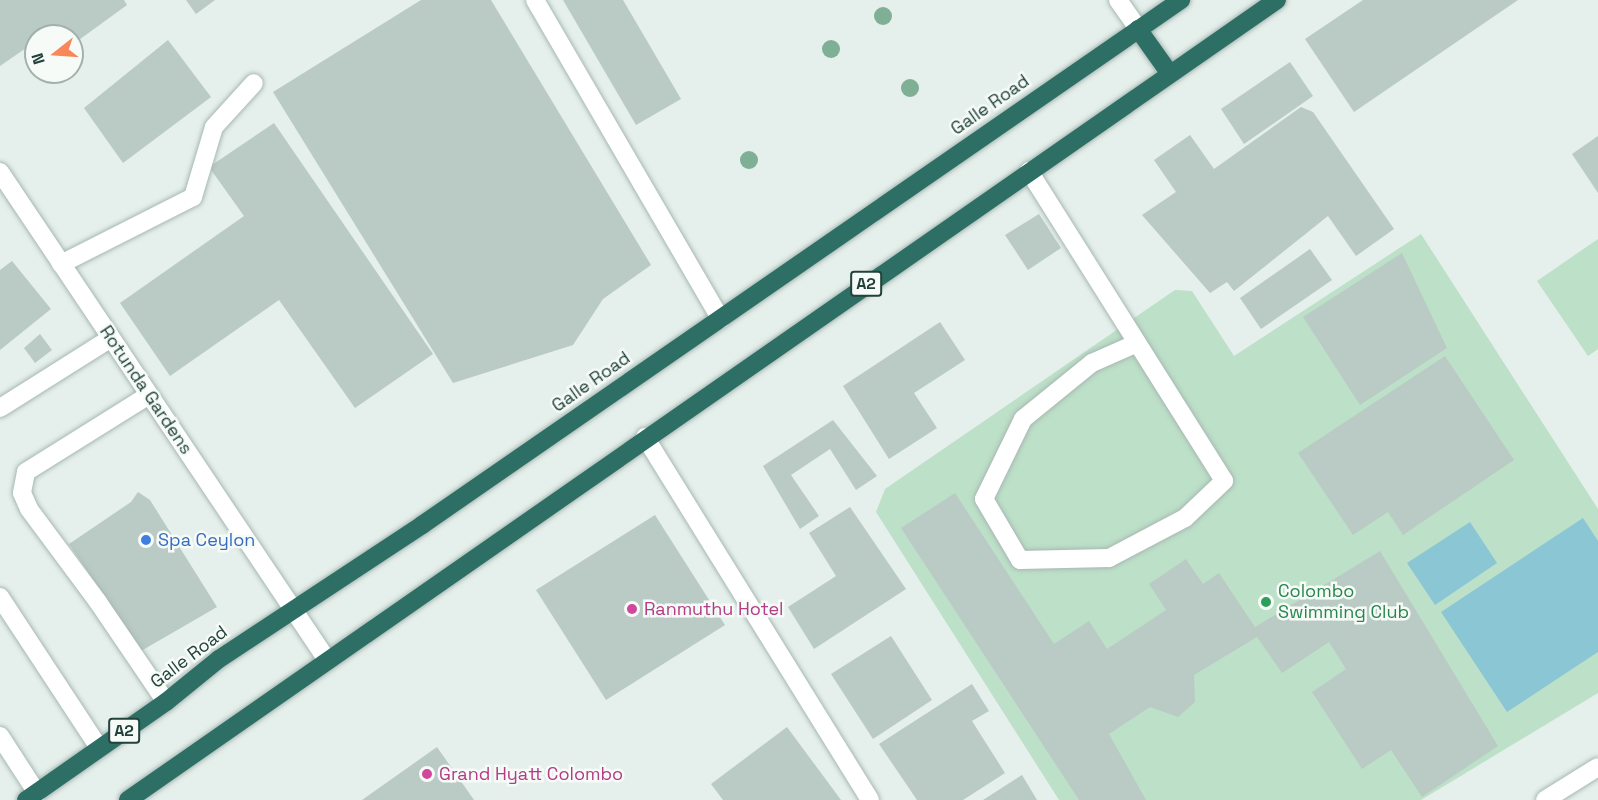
<!DOCTYPE html>
<html>
<head>
<meta charset="utf-8">
<style>
	body { margin:0 }
	#map { position:relative; width:1598px; height:800px; overflow:hidden; background:#e5efeb; font-family:"Space Grotesk",sans-serif }
	div>[style] { position:absolute }
	.green>* { inset:0; background:#bde0c8 }
	.water>* { inset:0; background:#8bc6d5 }
	.building>* { inset:0; background:#bacac4 }
	.roads { filter:drop-shadow(0 0 2px #a7b8b3) drop-shadow(0 0 2px #a7b8b3) }
	.lane>* { height:18px; margin:-9px; padding:0 9px; transform-origin:9px; border-radius:9px; background:#fff }
	.street>* { height:18px; margin:-9px; padding:0 9px; transform-origin:9px; border-radius:9px; background:#fff }
	.secondary>* { height:18px; margin:-9px; padding:0 9px; transform-origin:9px; border-radius:9px; background:#fff }
	.highway>* { height:18px; margin:-9px; padding:0 9px; transform-origin:9px; border-radius:9px; background:#2d6f65 }
	.trees>* { width:18px; height:18px; margin:-9px; border-radius:50%; background:#7faf94 }
	.dots>* { width:16px; height:16px; translate:-50% -50%; box-sizing:border-box; border:3px solid #f6fbf8; border-radius:50% }
	span { translate:-50% -50%; white-space:nowrap; text-align:center; line-height:1.15; -webkit-text-stroke:5px #f6fbf8; paint-order:stroke }
	.shield-label span { padding:2px 4px; background:#f6fbf8; border:2px solid; border-radius:4px; -webkit-text-stroke-width:0 }
	.shield-label { font-size:16px; color:#23423b; font-weight:700 }
	.street-label { font-size:18px; color:#23423b }
	.shop-label { font-size:18px; color:#366cbe }
	.left { translate:0 -50%; text-align:left }
	.leisure-label { font-size:18px; color:#27864d }
	.hotel-label { font-size:18px; color:#b23c85 }
	.north { position:absolute; left:24px; top:24px; width:60px; height:60px; box-sizing:border-box; background:#f6fbf8; border:2px solid #a2b1ac; border-radius:50%; rotate:253deg; font-size:16px; font-weight:700; line-height:24px; text-align:center; color:#23423b }
	.north::after { content:''; display:block; margin:auto; width:21px; height:27px; background:#f8885a; clip-path:polygon(50% 0,100% 100%,50% 72%,0 100%) }
</style>
</head>
<body>
<div id="map">
	<div class="green">
		<div style="clip-path:polygon(1421px 234px,1598px 509px,1598px 693px,1421px 800px,1059px 800px,876px 512px,885px 489px,1175px 290px,1192px 291px,1234px 356px)"></div>
		<div style="clip-path:polygon(1598px 239px,1598px 349px,1588px 356px,1537px 281px)"></div>
	</div>
	<div class="water">
		<div style="clip-path:polygon(1583px 518px,1598px 541px,1598px 652px,1507px 712px,1441px 612px)"></div>
		<div style="clip-path:polygon(1470px 522px,1497px 563px,1435px 605px,1407px 563px)"></div>
	</div>
	<div class="building">
		<div style="clip-path:polygon(0 0,124px 0,127px 5px,72px 45px,72px 36px,36px 36px,36px 56px,29px 46px,0 66px)"></div>
		<div style="clip-path:polygon(186px 0,215px 0,196px 14px)"></div>
		<div style="clip-path:polygon(421px 0,491px 0,651px 265px,603px 299px,573px 345px,453px 383px,273px 92px)"></div>
		<div style="clip-path:polygon(563px 0,623px 0,681px 99px,636px 125px)"></div>
		<div style="clip-path:polygon(1363px 0,1518px 0,1354px 112px,1305px 39px)"></div>
		<div style="clip-path:polygon(168px 40px,211px 97px,123px 163px,84px 108px)"></div>
		<div style="clip-path:polygon(1290px 62px,1313px 96px,1244px 144px,1221px 109px)"></div>
		<div style="clip-path:polygon(1301px 107px,1313px 112px,1394px 229px,1356px 256px,1328px 216px,1234px 291px,1227px 282px,1210px 293px,1142px 215px,1176px 192px,1154px 160px,1190px 135px,1214px 169px)"></div>
		<div style="clip-path:polygon(274px 123px,433px 354px,355px 408px,279px 300px,170px 376px,120px 303px,244px 216px,209px 167px)"></div>
		<div style="clip-path:polygon(1598px 136px,1598px 193px,1572px 154px)"></div>
		<div style="clip-path:polygon(1039px 214px,1061px 248px,1028px 270px,1005px 235px)"></div>
		<div style="clip-path:polygon(1310px 249px,1332px 280px,1261px 329px,1240px 298px)"></div>
		<div style="clip-path:polygon(1402px 253px,1447px 348px,1360px 405px,1303px 317px)"></div>
		<div style="clip-path:polygon(12px 261px,51px 309px,0 350px,0 270px)"></div>
		<div style="clip-path:polygon(940px 322px,965px 360px,914px 393px,937px 428px,889px 459px,843px 386px)"></div>
		<div style="clip-path:polygon(40px 334px,52px 350px,35px 363px,24px 348px)"></div>
		<div style="clip-path:polygon(1445px 356px,1514px 460px,1403px 535px,1388px 512px,1353px 535px,1298px 453px)"></div>
		<div style="clip-path:polygon(833px 420px,877px 476px,856px 490px,830px 449px,791px 475px,819px 516px,800px 529px,763px 466px)"></div>
		<div style="clip-path:polygon(138px 492px,150px 500px,217px 607px,141px 651px,69px 544px,131px 502px)"></div>
		<div style="clip-path:polygon(955px 493px,1054px 644px,1089px 621px,1107px 649px,1166px 610px,1149px 584px,1186px 559px,1203px 584px,1219px 573px,1255px 627px,1380px 551px,1498px 746px,1422px 797px,1391px 750px,1362px 769px,1312px 692px,1346px 669px,1329px 642px,1282px 673px,1257px 637px,1194px 675px,1195px 702px,1178px 717px,1150px 707px,1109px 734px,1146px 800px,1079px 800px,901px 528px)"></div>
		<div style="clip-path:polygon(850px 507px,906px 589px,814px 649px,788px 607px,836px 576px,809px 533px)"></div>
		<div style="clip-path:polygon(655px 515px,725px 625px,606px 700px,536px 590px)"></div>
		<div style="clip-path:polygon(891px 636px,932px 700px,873px 739px,831px 674px)"></div>
		<div style="clip-path:polygon(972px 684px,989px 711px,972px 721px,1005px 773px,963px 800px,917px 800px,879px 744px)"></div>
		<div style="clip-path:polygon(787px 727px,841px 800px,723px 800px,711px 784px)"></div>
		<div style="clip-path:polygon(437px 747px,474px 800px,362px 800px)"></div>
		<div style="clip-path:polygon(1022px 775px,1037px 800px,983px 800px)"></div>
	</div>
	<div class="roads">
		<div class="lane">
			<div style="left:535px;top:0;width:369px;rotate:59.8deg"></div>
			<div style="left:1118px;top:0;width:35px;rotate:55deg"></div>
			<div style="left:1029px;top:171px;width:366px;rotate:57.8deg"></div>
			<div style="left:1224px;top:481px;width:54px;rotate:136.5deg"></div>
			<div style="left:1185px;top:518px;width:86px;rotate:152.2deg"></div>
			<div style="left:1109px;top:558px;width:89px;rotate:178.7deg"></div>
			<div style="left:1020px;top:560px;width:71px;rotate:-120.5deg"></div>
			<div style="left:984px;top:499px;width:89px;rotate:-64deg"></div>
			<div style="left:1023px;top:419px;width:89px;rotate:-39.1deg"></div>
			<div style="left:1092px;top:363px;width:47px;rotate:-23.8deg"></div>
			<div style="left:61px;top:264px;width:148px;rotate:-26.9deg"></div>
			<div style="left:193px;top:197px;width:73px;rotate:-73.3deg"></div>
			<div style="left:214px;top:127px;width:59px;rotate:-47.7deg"></div>
			<div style="left:149px;top:395px;width:145px;rotate:148deg"></div>
			<div style="left:26px;top:472px;width:21px;rotate:101deg"></div>
			<div style="left:22px;top:493px;width:17px;rotate:66deg"></div>
			<div style="left:29px;top:509px;width:116px;rotate:53.4deg"></div>
			<div style="left:98px;top:602px;width:121px;rotate:55.8deg"></div>
			<div style="left:0;top:408px;width:131px;rotate:-32.2deg"></div>
			<div style="left:0;top:597px;width:181px;rotate:56.7deg"></div>
		</div>
		<div class="street">
			<div style="left:645px;top:437px;width:427px;rotate:58.2deg"></div>
			<div style="left:0;top:736px;width:68px;rotate:57deg"></div>
			<div style="left:1545px;top:800px;width:62px;rotate:-31.9deg"></div>
		</div>
		<div class="secondary">
			<div style="left:0;top:172px;width:587px;rotate:56.17deg"></div>
		</div>
		<div class="highway">
			<div style="left:1138px;top:29px;width:55px;rotate:54.6deg"></div>
			<div style="left:26px;top:800px;width:171px;rotate:-35deg"></div>
			<div style="left:166px;top:702px;width:68px;rotate:-39.1deg"></div>
			<div style="left:219px;top:659px;width:243px;rotate:-33.4deg"></div>
			<div style="left:422px;top:525px;width:923px;rotate:-34.67deg"></div>
			<div style="left:128px;top:800px;width:1400px;rotate:-34.85deg"></div>
		</div>
	</div>
	<div class="trees">
		<div style="left:883px;top:16px"></div>
		<div style="left:831px;top:49px"></div>
		<div style="left:910px;top:88px"></div>
		<div style="left:749px;top:160px"></div>
	</div>
	<div class="dots">
		<div style="left:146px;top:540px;background:#3f7fe0"></div>
		<div style="left:1266px;top:602px;background:#2e9e5b"></div>
		<div style="left:632px;top:609px;background:#d1479c"></div>
		<div style="left:427px;top:774px;background:#d1479c"></div>
	</div>
	<div class="shield-label">
		<span style="left:866px;top:284px">A2</span>
		<span style="left:124px;top:731px">A2</span>
	</div>
	<div class="street-label">
		<span style="left:990px;top:105px;rotate:-35deg">Galle Road</span>
		<span style="left:591px;top:382px;rotate:-35deg">Galle Road</span>
		<span style="left:146px;top:390px;rotate:56deg">Rotunda Gardens</span>
		<span style="left:189px;top:657px;rotate:-37deg">Galle Road</span>
	</div>
	<div class="shop-label">
		<span class="left" style="left:158px;top:540px">Spa Ceylon</span>
	</div>
	<div class="leisure-label">
		<span class="left" style="left:1278px;top:602px">Colombo<br>Swimming Club</span>
	</div>
	<div class="hotel-label">
		<span class="left" style="left:644px;top:609px">Ranmuthu Hotel</span>
		<span class="left" style="left:439px;top:774px">Grand Hyatt Colombo</span>
	</div>
	<div class="north">N</div>
</div>
</body>
</html>
